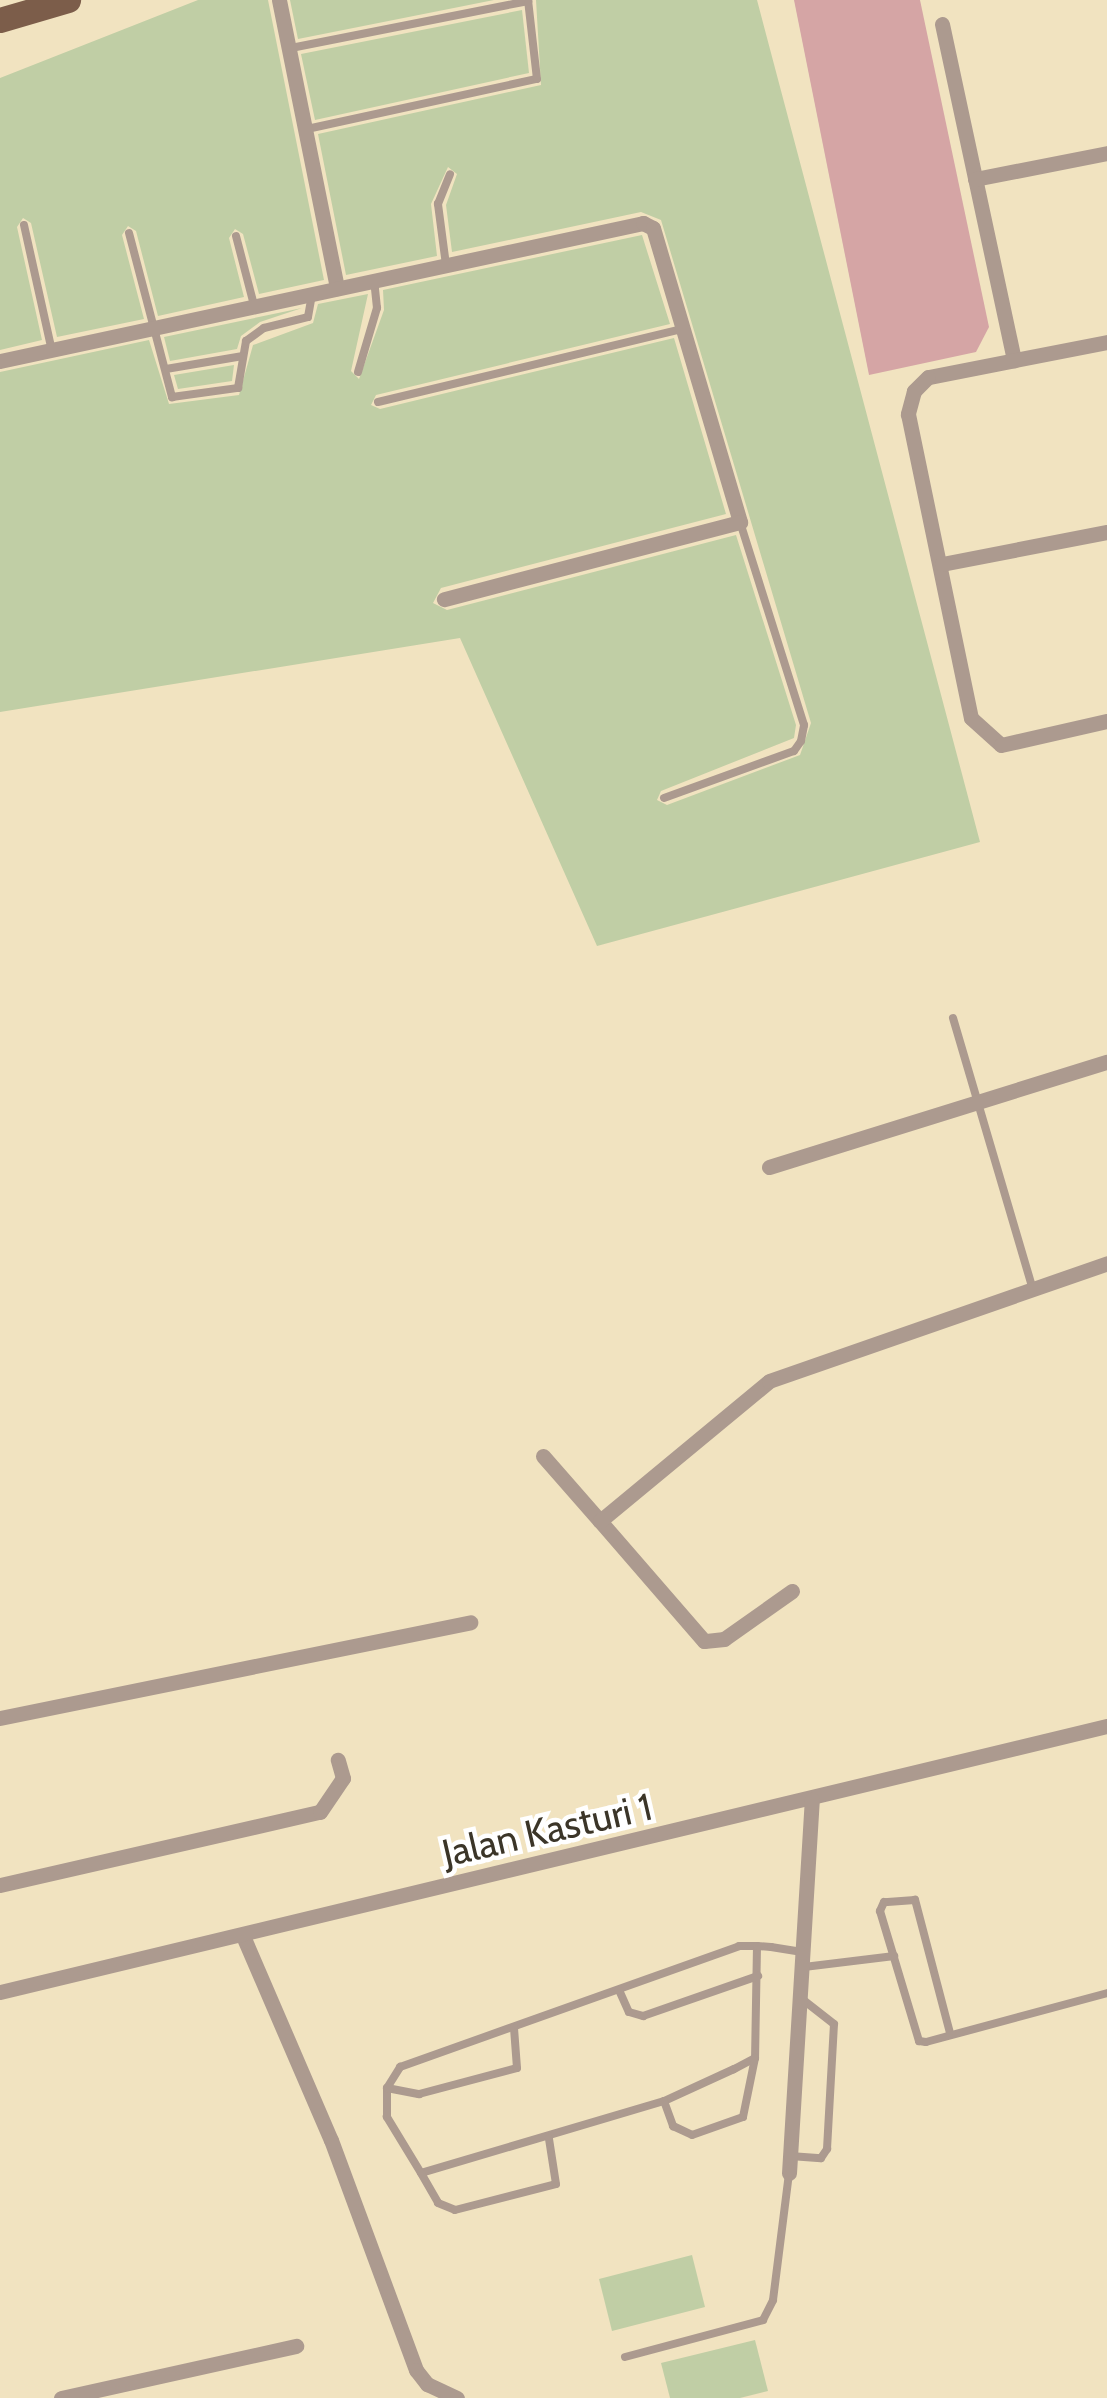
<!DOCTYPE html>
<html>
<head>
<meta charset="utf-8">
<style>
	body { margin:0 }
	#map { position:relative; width:1107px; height:2398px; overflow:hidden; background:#f1e3c0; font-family:Cabin,sans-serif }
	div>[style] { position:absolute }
	.green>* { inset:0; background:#d5a5a5 }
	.building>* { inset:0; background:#c0cea5 }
	.lane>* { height:8px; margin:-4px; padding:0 4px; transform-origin:4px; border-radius:4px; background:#ac9a8f }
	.street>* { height:15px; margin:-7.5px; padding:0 7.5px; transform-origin:7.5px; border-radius:7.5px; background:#ac9a8f }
	.primary>* { height:25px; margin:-12.5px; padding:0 12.5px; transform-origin:12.5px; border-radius:12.5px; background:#7c5d4a }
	span { translate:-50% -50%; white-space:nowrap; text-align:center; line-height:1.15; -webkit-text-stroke:9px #fff; paint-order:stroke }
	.street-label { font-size:38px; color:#3b3528 }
</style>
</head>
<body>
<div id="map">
	<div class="green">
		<div style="clip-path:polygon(794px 0,920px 0,989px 327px,976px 352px,869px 375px)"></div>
	</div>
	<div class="building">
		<div style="clip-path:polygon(198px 0,268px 0,324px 280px,259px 294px,243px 234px,235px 229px,229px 238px,244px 297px,158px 316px,136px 231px,128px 226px,122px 235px,144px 319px,57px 337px,31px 223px,23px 218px,17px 227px,42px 340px,0 350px,0 78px)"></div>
		<div style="clip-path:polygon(290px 0,494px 0,298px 39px)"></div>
		<div style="clip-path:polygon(536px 0,757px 0,980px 842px,597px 946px,460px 638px,0 712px,0 372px,149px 340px,169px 404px,239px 395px,253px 345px,313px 323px,318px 304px,368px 294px,351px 371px,359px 379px,384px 310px,383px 290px,642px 235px,670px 324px,376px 395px,371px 405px,380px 409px,674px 338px,726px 514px,441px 588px,433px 603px,447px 610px,736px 535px,796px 725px,794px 738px,661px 791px,657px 800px,667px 805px,800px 755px,811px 723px,661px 220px,641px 212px,452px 252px,446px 205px,457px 174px,448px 167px,431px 204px,437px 256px,346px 275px,318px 134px,541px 85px)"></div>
		<div style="clip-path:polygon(522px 10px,529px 73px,315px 120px,301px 54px)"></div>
		<div style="clip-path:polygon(302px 308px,260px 322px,241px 336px,237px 349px,170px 361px,164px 337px)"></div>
		<div style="clip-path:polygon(234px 365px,232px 381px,178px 389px,174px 375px)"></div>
		<div style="clip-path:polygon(692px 2255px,705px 2307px,612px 2331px,599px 2279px)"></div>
		<div style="clip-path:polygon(755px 2340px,768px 2391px,740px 2398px,670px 2398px,661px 2363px)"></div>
	</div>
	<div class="lane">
		<div style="left:291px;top:48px;width:242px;rotate:-11.2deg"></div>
		<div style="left:307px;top:129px;width:235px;rotate:-12.3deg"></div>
		<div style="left:537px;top:79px;width:80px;rotate:-96.5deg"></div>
		<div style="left:24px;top:225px;width:129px;rotate:77.5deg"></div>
		<div style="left:129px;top:233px;width:170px;rotate:75.3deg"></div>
		<div style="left:172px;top:397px;width:67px;rotate:-7.8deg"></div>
		<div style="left:238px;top:388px;width:48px;rotate:-80.3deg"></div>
		<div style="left:246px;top:341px;width:22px;rotate:-36deg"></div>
		<div style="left:264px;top:328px;width:45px;rotate:-14deg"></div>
		<div style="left:308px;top:317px;width:23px;rotate:-80deg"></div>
		<div style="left:236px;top:236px;width:71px;rotate:75.4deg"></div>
		<div style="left:446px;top:265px;width:62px;rotate:-97.5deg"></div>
		<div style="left:438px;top:204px;width:32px;rotate:-68deg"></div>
		<div style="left:166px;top:369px;width:78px;rotate:-9.6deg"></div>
		<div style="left:358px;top:372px;width:67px;rotate:-73.5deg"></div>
		<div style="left:377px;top:308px;width:28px;rotate:-96deg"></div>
		<div style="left:378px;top:402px;width:312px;rotate:-13.5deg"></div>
		<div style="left:664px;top:798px;width:138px;rotate:-19.9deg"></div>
		<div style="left:794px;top:751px;width:12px;rotate:-55deg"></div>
		<div style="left:801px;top:741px;width:16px;rotate:-79deg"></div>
		<div style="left:804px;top:725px;width:213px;rotate:-107.5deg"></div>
		<div style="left:953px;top:1018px;width:280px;rotate:73.6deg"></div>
		<div style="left:757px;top:1946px;width:112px;rotate:91deg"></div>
		<div style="left:755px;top:2058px;width:24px;rotate:152deg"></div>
		<div style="left:734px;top:2069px;width:77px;rotate:155.4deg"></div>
		<div style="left:664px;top:2101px;width:253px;rotate:163.5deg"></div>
		<div style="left:421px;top:2173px;width:66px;rotate:-121.3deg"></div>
		<div style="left:387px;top:2117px;width:29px;rotate:-90deg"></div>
		<div style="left:387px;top:2088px;width:25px;rotate:-58deg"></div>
		<div style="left:400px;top:2067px;width:360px;rotate:-19.6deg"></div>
		<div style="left:739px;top:1946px;width:18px"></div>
		<div style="left:757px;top:1946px;width:14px;rotate:4deg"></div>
		<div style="left:771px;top:1947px;width:30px;rotate:9deg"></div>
		<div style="left:804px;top:1967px;width:91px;rotate:-7deg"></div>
		<div style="left:619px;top:1990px;width:24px;rotate:66deg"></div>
		<div style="left:629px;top:2012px;width:15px;rotate:16deg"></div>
		<div style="left:643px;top:2016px;width:122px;rotate:-19.2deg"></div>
		<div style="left:950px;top:2033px;width:138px;rotate:-104.7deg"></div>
		<div style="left:915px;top:1900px;width:31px;rotate:176deg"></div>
		<div style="left:884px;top:1902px;width:10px;rotate:114deg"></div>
		<div style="left:880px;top:1911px;width:136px;rotate:73.3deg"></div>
		<div style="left:919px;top:2041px;width:7px;rotate:8deg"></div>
		<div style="left:926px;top:2042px;width:188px;rotate:-15.1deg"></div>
		<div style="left:387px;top:2088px;width:33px;rotate:11deg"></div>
		<div style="left:419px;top:2094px;width:101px;rotate:-14.9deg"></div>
		<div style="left:517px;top:2068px;width:40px;rotate:-94.3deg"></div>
		<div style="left:664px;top:2101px;width:27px;rotate:70deg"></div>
		<div style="left:673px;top:2126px;width:21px;rotate:25deg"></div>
		<div style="left:692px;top:2135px;width:54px;rotate:-19.4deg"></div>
		<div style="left:743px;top:2117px;width:60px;rotate:-78.5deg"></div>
		<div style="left:790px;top:2156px;width:31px;rotate:4deg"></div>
		<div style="left:821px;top:2158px;width:11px;rotate:-56deg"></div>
		<div style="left:827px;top:2149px;width:125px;rotate:-86.8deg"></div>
		<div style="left:834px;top:2024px;width:41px;rotate:-142deg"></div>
		<div style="left:421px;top:2173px;width:34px;rotate:60deg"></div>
		<div style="left:438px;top:2203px;width:18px;rotate:22deg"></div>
		<div style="left:455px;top:2210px;width:104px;rotate:-14.4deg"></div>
		<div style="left:556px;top:2184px;width:46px;rotate:-98.8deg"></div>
		<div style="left:625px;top:2357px;width:143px;rotate:-15deg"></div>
		<div style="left:763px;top:2320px;width:22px;rotate:-63deg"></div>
		<div style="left:773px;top:2300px;width:128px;rotate:-82.8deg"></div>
	</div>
	<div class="street">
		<div style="left:279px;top:0;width:294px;rotate:78.6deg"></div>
		<div style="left:942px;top:24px;width:344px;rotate:77.9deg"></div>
		<div style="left:975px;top:179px;width:135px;rotate:-11.1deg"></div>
		<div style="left:1107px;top:342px;width:182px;rotate:168.9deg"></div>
		<div style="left:928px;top:377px;width:20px;rotate:135deg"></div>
		<div style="left:914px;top:391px;width:24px;rotate:105deg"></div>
		<div style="left:908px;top:414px;width:310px;rotate:78.3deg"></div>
		<div style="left:971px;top:718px;width:40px;rotate:42deg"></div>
		<div style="left:1001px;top:745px;width:109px;rotate:-12.8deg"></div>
		<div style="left:0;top:361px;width:658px;rotate:-12.11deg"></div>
		<div style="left:643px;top:223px;width:11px;rotate:27deg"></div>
		<div style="left:653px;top:228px;width:307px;rotate:73.5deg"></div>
		<div style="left:740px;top:522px;width:306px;rotate:165.4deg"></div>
		<div style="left:942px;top:564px;width:168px;rotate:-11deg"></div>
		<div style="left:769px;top:1167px;width:354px;rotate:-17.3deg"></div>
		<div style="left:543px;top:1456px;width:86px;rotate:48.8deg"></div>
		<div style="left:792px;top:1591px;width:83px;rotate:144.8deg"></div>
		<div style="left:724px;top:1639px;width:20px;rotate:174deg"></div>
		<div style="left:704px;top:1641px;width:159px;rotate:-130.9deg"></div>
		<div style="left:600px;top:1521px;width:219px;rotate:-39.6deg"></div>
		<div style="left:769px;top:1381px;width:358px;rotate:-19.2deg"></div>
		<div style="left:0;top:1718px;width:480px;rotate:-11.5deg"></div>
		<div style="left:0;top:1885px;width:328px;rotate:-12.9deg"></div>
		<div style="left:320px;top:1812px;width:41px;rotate:-55.9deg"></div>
		<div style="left:343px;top:1778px;width:19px;rotate:-106deg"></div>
		<div style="left:243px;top:1936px;width:222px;rotate:66.7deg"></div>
		<div style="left:331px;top:2140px;width:245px;rotate:69.7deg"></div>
		<div style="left:416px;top:2370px;width:18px;rotate:52deg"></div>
		<div style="left:427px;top:2384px;width:33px;rotate:25deg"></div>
		<div style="left:0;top:1992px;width:1139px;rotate:-13.51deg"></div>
		<div style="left:789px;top:2173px;width:374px;rotate:-86.5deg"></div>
		<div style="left:61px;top:2398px;width:241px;rotate:-12.5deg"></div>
	</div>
	<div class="primary">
		<div style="left:0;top:20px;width:71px;rotate:-16.4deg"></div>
	</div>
	<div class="street-label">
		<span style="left:547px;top:1830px;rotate:-13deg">Jalan Kasturi 1</span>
	</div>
</div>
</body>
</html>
